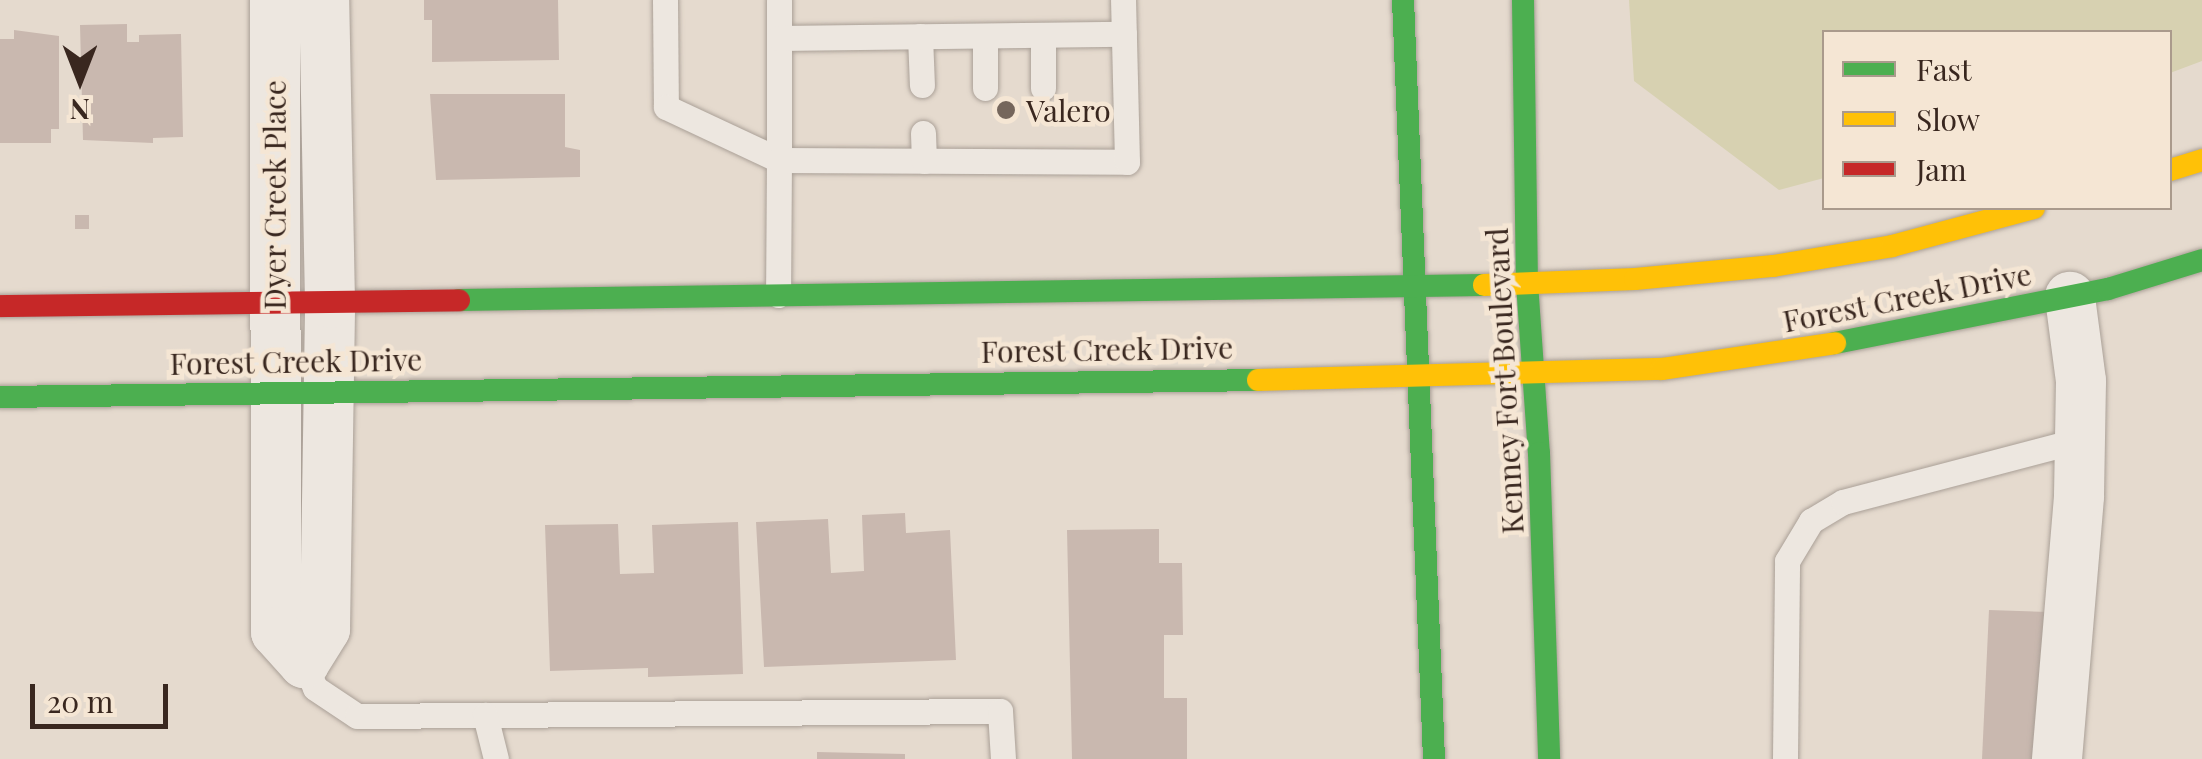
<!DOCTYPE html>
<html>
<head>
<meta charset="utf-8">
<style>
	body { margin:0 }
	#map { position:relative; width:2202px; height:759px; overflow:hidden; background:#e5dace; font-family:"Playfair Display",serif }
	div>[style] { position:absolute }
	.green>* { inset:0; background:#d7d1b1 }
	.building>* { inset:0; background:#c9b8af }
	.roads { filter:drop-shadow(0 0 2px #aaa097) drop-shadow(0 0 2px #aaa097) }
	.lane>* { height:25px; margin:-12.5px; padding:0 12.5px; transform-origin:12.5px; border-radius:12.5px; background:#ede7e0 }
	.street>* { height:50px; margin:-25px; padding:0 25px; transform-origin:25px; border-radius:25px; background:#ede7e0 }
	.fast>* { height:22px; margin:-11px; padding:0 11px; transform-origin:11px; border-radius:11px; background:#4caf50 }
	.slow>* { height:22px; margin:-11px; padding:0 11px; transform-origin:11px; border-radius:11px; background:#ffc107 }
	.jam>* { height:22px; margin:-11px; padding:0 11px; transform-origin:11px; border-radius:11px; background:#c62828 }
	.dots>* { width:28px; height:28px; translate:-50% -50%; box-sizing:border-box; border:5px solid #f5e6d4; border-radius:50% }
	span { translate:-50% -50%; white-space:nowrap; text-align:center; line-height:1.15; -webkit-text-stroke:9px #f5e6d4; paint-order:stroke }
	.poi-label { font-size:30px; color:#39271f }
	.left { translate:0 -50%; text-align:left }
	.street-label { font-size:30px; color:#39271f }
	.legend { position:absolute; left:1822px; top:30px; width:350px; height:180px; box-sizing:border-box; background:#f5e6d4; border:2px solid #aa9a8c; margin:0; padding:12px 18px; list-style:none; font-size:30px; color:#39271f }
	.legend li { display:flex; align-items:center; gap:20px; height:50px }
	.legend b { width:50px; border:2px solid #aa9a8c }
	.north { position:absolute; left:30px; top:30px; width:100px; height:100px; -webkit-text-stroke:8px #f5e6d4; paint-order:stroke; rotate:180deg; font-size:28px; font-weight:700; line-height:40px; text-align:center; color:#39271f }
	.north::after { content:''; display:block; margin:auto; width:35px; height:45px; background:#39271f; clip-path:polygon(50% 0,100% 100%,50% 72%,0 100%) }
	.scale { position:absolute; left:30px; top:684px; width:138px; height:45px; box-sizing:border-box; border:5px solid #39271f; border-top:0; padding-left:12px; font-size:30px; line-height:35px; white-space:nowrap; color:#39271f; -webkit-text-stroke:8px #f5e6d4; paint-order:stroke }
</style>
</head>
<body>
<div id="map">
	<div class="green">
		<div style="clip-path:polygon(1629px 0,2202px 0,2202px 61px,2170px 73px,2170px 32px,1824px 32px,1824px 178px,1779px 190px,1634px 81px)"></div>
	</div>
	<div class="building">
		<div style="clip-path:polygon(424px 0,558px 0,559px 60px,432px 62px,432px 20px,424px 20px)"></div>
		<div style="clip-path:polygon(127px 24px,127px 42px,139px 42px,139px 35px,181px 34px,183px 137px,153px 138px,153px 143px,83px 140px,80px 25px)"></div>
		<div style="clip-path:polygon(14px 30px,59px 36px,59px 129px,51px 129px,51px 143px,0 143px,0 39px,14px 39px)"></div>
		<div style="clip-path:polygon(430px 94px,565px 94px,565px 147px,580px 150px,580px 177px,436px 180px)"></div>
		<div style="clip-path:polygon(75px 215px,89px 215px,89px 229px,75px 229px)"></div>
		<div style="clip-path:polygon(905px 513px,906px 533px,950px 530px,956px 660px,764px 667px,756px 522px,828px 519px,831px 573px,864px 571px,862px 515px)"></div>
		<div style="clip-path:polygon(738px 522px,743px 674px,648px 677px,648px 668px,550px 671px,545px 525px,618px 524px,620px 574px,654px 573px,652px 525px)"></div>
		<div style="clip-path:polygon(1159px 529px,1159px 563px,1182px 563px,1183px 635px,1164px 635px,1164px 698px,1187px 698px,1187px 759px,1072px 759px,1067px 530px)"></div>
		<div style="clip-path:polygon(1989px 610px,2048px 612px,2041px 759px,1982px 759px)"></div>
		<div style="clip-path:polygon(817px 752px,905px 754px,905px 759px,817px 759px)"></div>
	</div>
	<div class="roads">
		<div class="lane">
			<div style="left:665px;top:0;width:107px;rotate:89.5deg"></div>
			<div style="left:666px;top:107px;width:125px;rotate:25.1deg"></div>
			<div style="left:779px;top:160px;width:135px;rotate:90.4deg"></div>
			<div style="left:779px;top:0;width:160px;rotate:90deg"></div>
			<div style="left:779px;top:160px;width:348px;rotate:0.3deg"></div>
			<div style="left:1127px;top:162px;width:162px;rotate:-91.4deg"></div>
			<div style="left:1043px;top:35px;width:53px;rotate:90deg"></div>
			<div style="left:920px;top:36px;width:49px;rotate:87.7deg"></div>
			<div style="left:985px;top:36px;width:52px;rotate:90deg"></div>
			<div style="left:779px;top:38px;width:345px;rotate:-0.7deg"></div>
			<div style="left:923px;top:133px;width:28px;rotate:88deg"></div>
			<div style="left:304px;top:663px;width:27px;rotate:66deg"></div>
			<div style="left:315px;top:688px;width:50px;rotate:33.7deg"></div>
			<div style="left:357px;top:716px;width:643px;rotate:-0.45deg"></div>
			<div style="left:1000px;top:711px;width:48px;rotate:86.4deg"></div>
			<div style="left:485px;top:715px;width:45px;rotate:76deg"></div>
			<div style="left:1785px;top:759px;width:198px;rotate:-89.4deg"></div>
			<div style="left:1787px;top:561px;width:47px;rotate:-59deg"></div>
			<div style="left:1811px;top:521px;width:37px;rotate:-31deg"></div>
			<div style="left:1843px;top:502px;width:245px;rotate:-14.7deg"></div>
		</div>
		<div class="street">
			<div style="left:275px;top:0;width:632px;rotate:89.91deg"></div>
			<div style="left:276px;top:632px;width:42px;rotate:47.9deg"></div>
			<div style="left:304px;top:663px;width:40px;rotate:-58deg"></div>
			<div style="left:325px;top:629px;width:326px;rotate:-89.1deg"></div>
			<div style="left:330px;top:303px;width:303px;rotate:-91.1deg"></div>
			<div style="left:2057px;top:759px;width:264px;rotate:-85.2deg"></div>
			<div style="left:2079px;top:496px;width:115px;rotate:-89deg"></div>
			<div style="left:2081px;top:381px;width:85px;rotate:-97.5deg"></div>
		</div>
		<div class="fast">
			<div style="left:1403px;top:0;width:760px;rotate:87.66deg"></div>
			<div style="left:1523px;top:0;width:283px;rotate:89.2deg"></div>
			<div style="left:1527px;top:283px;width:170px;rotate:86deg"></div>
			<div style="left:1539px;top:453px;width:306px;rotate:88.1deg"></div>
			<div style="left:459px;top:300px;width:1025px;rotate:-0.84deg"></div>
			<div style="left:1835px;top:343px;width:278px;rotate:-11.2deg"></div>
			<div style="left:2108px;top:289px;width:98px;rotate:-17.1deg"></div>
			<div style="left:0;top:397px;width:1258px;rotate:-0.77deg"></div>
		</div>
		<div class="slow">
			<div style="left:2170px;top:170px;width:34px;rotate:-17deg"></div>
			<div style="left:1484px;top:285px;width:151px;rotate:-2.3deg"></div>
			<div style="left:1635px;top:279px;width:139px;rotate:-5.4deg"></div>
			<div style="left:1773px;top:266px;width:121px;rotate:-9.5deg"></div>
			<div style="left:1892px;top:246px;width:147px;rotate:-15deg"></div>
			<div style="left:1258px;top:380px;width:404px;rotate:-1.6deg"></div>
			<div style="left:1662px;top:369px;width:175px;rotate:-8.5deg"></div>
		</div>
		<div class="jam">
			<div style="left:0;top:306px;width:459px;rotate:-0.7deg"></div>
		</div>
	</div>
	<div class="dots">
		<div style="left:1006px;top:110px;background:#75665c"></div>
	</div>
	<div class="poi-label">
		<span class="left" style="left:1026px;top:110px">Valero</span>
	</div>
	<div class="street-label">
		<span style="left:274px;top:195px;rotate:-90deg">Dyer Creek Place</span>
		<span style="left:1907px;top:297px;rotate:-11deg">Forest Creek Drive</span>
		<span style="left:1107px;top:349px;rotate:-1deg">Forest Creek Drive</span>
		<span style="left:296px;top:361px;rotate:-1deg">Forest Creek Drive</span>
		<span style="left:1504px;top:381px;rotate:-93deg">Kenney Fort Boulevard</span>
	</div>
	<ul class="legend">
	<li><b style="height:12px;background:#4caf50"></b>Fast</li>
	<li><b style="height:12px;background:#ffc107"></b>Slow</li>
	<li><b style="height:12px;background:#c62828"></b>Jam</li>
	</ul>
	<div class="north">N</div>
	<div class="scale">20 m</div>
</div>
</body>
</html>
